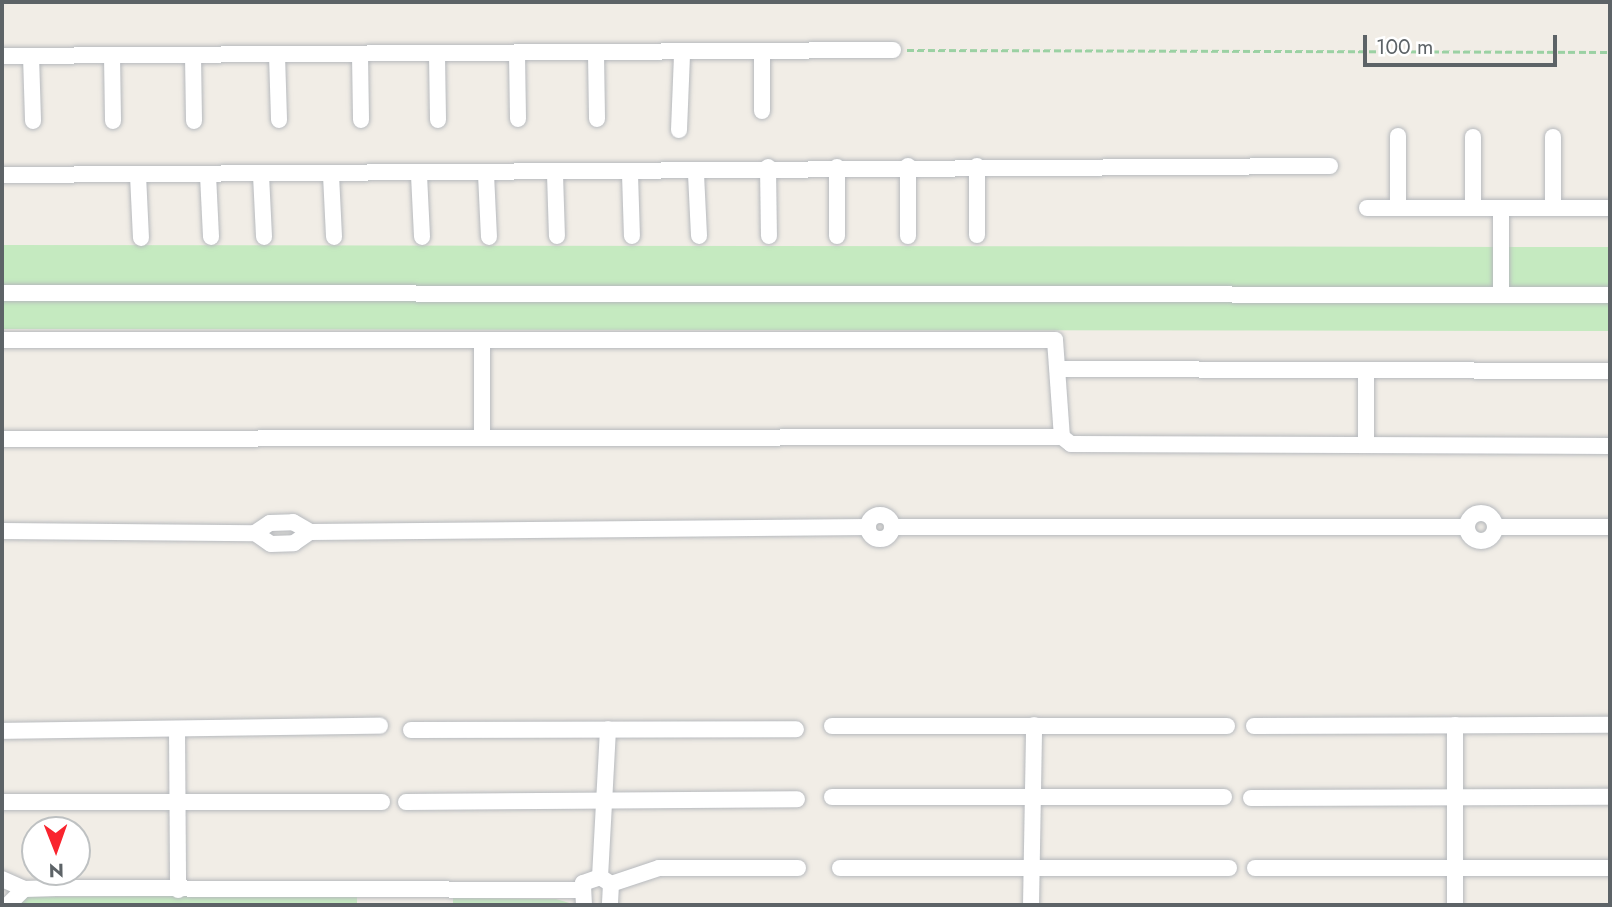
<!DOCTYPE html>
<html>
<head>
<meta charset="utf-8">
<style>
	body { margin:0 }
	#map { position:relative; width:1612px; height:907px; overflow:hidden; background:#f1ede6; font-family:Jost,sans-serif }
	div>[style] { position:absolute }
	.green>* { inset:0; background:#c5eac0 }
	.path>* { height:2.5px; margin-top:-1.25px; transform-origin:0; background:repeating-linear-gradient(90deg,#9bd1a3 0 7px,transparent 0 10.5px) }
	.roads { filter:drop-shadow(0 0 2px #b6b9bd) drop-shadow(0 0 2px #b6b9bd) }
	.minor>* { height:16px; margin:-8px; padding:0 8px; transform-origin:8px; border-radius:8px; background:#fff }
	.minor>.ring { margin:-8px; padding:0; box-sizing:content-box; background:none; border:16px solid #fff; border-radius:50% }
	span { translate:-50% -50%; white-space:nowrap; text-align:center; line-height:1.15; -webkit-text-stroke:6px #fff; paint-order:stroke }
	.frame { position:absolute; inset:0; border:4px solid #5d6367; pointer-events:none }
	.north { position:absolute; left:21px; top:816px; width:70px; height:70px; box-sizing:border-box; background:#fff; border:2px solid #bec1c2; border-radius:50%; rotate:179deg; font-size:19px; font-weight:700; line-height:28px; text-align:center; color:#5d6367 }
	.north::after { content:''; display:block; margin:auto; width:24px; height:32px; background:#f9242e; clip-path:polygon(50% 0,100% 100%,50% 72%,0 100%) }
	.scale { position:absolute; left:1363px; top:35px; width:194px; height:32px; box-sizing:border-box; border:4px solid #5d6367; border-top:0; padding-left:9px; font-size:21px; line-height:24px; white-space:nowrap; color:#5d6367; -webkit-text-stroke:5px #fff; paint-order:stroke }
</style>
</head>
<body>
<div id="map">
	<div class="green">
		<div style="clip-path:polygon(2px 245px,1610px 247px,1610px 331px,2px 329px)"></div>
		<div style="clip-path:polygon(357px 894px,357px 905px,19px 905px,26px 897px)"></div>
		<div style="clip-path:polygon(453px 898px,556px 899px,576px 905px,453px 905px)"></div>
	</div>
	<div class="path">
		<div style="left:907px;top:50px;width:703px;rotate:0.16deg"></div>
	</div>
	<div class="roads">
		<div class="minor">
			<div style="left:762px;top:53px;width:58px;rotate:90deg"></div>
			<div style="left:517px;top:54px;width:65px;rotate:89.1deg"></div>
			<div style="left:596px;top:54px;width:65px;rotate:89.1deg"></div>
			<div style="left:277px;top:55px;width:65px;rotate:88.2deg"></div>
			<div style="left:360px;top:55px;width:65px;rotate:89.1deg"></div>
			<div style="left:437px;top:55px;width:65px;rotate:89.1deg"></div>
			<div style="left:2px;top:56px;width:891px;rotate:-0.39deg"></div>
			<div style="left:31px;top:56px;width:65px;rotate:88.2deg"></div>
			<div style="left:112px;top:56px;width:65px;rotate:89.1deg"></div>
			<div style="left:193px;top:56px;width:65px;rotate:89.1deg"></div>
			<div style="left:679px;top:130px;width:76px;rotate:-87.7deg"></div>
			<div style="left:1398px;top:136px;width:72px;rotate:90deg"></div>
			<div style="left:908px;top:166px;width:70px;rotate:90deg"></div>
			<div style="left:977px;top:166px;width:69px;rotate:90deg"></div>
			<div style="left:768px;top:167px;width:69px;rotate:89.2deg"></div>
			<div style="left:837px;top:167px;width:69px;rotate:90deg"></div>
			<div style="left:486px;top:174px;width:63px;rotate:87.3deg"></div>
			<div style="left:555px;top:174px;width:62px;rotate:88.2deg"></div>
			<div style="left:630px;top:174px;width:62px;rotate:88.2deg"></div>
			<div style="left:696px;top:174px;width:62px;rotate:87.2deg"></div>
			<div style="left:2px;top:175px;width:1328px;rotate:-0.39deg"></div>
			<div style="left:138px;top:175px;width:63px;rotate:87.3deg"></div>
			<div style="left:208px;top:175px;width:62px;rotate:87.2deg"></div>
			<div style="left:261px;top:175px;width:62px;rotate:87.2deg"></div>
			<div style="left:331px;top:175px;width:62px;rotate:87.2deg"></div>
			<div style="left:419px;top:175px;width:62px;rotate:87.2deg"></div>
			<div style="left:1367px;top:208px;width:243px"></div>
			<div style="left:1473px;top:208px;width:71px;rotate:-90deg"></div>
			<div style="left:1501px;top:208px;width:86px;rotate:90deg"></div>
			<div style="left:1553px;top:208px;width:71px;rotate:-90deg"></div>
			<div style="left:2px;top:293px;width:1608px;rotate:0.07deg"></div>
			<div style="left:2px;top:340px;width:1053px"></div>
			<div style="left:1055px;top:340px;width:97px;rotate:85.9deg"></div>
			<div style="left:482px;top:340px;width:95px;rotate:90deg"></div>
			<div style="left:1061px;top:369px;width:549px;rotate:0.21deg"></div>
			<div style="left:1366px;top:370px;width:75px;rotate:90deg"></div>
			<div style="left:2px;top:439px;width:1060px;rotate:-0.11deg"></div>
			<div style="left:1062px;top:437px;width:11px;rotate:38deg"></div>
			<div style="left:1071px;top:444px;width:539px;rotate:0.21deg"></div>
			<div class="ring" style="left:1467px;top:513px;width:12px;height:12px"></div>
			<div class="ring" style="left:868px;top:515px;width:8px;height:8px"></div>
			<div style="left:892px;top:527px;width:574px"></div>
			<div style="left:1495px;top:527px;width:115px"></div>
			<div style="left:2px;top:531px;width:253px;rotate:0.5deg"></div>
			<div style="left:255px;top:533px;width:18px;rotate:-34deg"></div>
			<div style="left:270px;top:523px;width:23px;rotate:-2deg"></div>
			<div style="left:293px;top:522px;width:20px;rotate:30deg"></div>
			<div style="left:310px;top:532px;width:557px;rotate:-0.51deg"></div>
			<div style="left:255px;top:533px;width:19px;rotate:35deg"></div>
			<div style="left:271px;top:544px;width:23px;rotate:-2deg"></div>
			<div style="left:294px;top:543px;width:19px;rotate:-35deg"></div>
			<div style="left:1455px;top:725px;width:180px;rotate:90deg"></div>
			<div style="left:832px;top:726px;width:395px"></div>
			<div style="left:1254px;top:726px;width:356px;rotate:-0.2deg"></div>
			<div style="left:177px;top:730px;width:160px;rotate:89.6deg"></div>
			<div style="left:411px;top:730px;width:385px;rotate:-0.1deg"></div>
			<div style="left:2px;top:731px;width:378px;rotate:-0.8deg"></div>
			<div style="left:832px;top:797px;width:392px"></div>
			<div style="left:1251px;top:798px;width:359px;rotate:-0.2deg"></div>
			<div style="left:2px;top:802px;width:380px"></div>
			<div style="left:406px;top:802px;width:391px;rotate:-0.4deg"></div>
			<div style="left:840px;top:868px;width:389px"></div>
			<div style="left:1255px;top:868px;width:355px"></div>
			<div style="left:600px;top:877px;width:148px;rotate:-86.9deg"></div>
			<div style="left:2px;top:879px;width:24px;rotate:24deg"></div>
			<div style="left:611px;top:884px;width:51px;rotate:-18.4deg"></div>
			<div style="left:659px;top:868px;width:139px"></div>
			<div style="left:8px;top:905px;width:23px;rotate:-45deg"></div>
			<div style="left:24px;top:889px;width:32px;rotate:-2deg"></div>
			<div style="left:56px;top:888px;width:523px;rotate:0.22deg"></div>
			<div style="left:584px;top:905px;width:22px;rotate:-93deg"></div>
			<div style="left:583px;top:883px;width:18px;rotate:-19deg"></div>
			<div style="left:600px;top:877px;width:13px;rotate:32deg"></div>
			<div style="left:611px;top:884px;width:21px;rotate:93deg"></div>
			<div style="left:1031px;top:905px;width:180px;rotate:-89deg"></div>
		</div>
	</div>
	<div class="frame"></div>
	<div class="north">N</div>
	<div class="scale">100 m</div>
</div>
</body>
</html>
